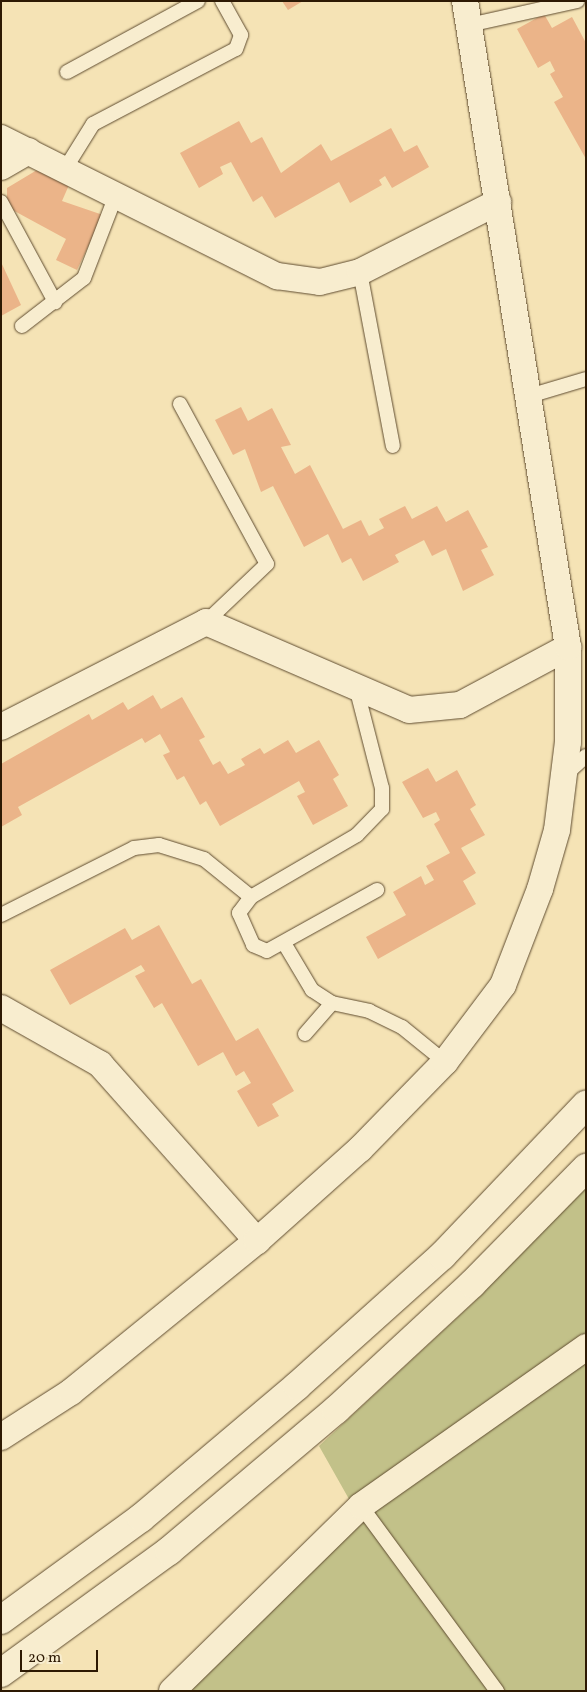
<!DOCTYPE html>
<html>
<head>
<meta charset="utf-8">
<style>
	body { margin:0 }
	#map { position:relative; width:587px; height:1692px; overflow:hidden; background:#f5e3b5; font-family:Vollkorn,serif }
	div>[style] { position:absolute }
	.green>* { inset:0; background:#c2c189 }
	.building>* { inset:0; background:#ebb489 }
	.roads { filter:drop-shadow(0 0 1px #5f4c30) drop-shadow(0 0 1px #5f4c30) }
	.service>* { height:14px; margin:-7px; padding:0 7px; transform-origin:7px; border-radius:7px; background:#f8edcf }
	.minor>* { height:26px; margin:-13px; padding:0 13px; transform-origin:13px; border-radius:13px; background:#f8edcf }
	.secondary>* { height:28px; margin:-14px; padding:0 14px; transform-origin:14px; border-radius:14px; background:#f8edcf }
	span { translate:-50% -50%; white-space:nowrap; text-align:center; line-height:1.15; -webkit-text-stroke:4px #f8edcf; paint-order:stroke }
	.frame { position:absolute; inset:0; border:2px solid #2d1903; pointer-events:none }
	.scale { position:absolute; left:20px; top:1650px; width:78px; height:22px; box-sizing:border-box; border:2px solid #2d1903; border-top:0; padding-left:6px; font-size:15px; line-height:18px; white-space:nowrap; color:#2d1903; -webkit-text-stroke:4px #f8edcf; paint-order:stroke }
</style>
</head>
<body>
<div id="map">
	<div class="green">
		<div style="clip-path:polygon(586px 1183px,586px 1691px,179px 1691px,358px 1515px,319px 1446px,474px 1302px)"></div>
	</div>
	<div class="building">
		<div style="clip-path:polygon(282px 1px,303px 1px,288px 10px)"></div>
		<div style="clip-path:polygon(544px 14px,552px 28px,572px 17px,586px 43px,586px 159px,554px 102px,563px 97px,550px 74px,555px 71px,550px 61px,538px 68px,517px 29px)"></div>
		<div style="clip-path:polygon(239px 121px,251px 143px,262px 137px,281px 173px,321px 144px,331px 161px,391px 128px,404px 152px,417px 145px,429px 167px,392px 188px,385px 176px,379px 180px,382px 185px,350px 203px,339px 182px,275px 218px,262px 196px,253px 202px,231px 162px,220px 167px,223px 174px,199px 188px,180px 153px)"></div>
		<div style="clip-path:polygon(37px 170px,69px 185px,62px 201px,103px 215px,77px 270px,56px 260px,66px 239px,7px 207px,7px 188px)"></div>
		<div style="clip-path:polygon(1px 262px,21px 305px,1px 316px)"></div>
		<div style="clip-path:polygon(241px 407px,248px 421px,272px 408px,291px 445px,281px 447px,295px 474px,310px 465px,343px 529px,361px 520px,369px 536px,384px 528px,379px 519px,405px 506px,412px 519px,437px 506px,446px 522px,468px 510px,488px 547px,481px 550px,494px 575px,463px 591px,446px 549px,432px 556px,424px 540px,395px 555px,399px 562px,363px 581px,351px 558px,342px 563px,328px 534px,304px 547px,273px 486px,261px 492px,245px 449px,233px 455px,215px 420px)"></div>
		<div style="clip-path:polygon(153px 695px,161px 709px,182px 697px,205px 737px,199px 740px,213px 765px,220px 761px,228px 774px,245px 765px,241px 759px,260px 748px,264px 754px,288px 740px,296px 753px,319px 740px,339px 775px,333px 779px,348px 806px,313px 825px,297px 796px,305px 792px,299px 781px,220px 826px,206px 801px,200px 805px,184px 776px,177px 780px,163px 755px,170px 752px,160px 734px,145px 743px,142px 738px,18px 807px,22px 815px,1px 827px,1px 764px,89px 714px,92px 720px,123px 702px,128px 710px)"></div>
		<div style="clip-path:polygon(428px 768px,436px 782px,457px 770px,476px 805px,470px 809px,485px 835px,461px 848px,476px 873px,463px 881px,476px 904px,378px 959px,366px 937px,406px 915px,393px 892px,421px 876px,425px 885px,434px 880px,426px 866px,450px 853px,434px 824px,440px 820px,436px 812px,423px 818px,402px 782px)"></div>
		<div style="clip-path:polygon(159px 925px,192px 984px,201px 979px,236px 1041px,258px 1028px,294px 1091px,272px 1104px,279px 1116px,258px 1127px,237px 1091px,251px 1083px,244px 1071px,236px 1076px,223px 1052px,198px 1066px,162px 1003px,154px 1008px,135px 976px,145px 971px,141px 965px,70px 1005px,50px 970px,125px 928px,132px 940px)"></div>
	</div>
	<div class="roads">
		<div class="service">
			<div style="left:469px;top:25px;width:111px;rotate:-12.5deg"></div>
			<div style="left:67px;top:72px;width:149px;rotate:-28.5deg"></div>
			<div style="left:65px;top:169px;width:53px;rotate:-58.1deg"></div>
			<div style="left:93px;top:124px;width:161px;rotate:-27.7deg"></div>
			<div style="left:236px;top:49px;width:15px;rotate:-70deg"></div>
			<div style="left:241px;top:35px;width:39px;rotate:-119deg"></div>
			<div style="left:1px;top:202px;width:114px;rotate:61.6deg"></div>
			<div style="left:360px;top:272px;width:177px;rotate:79.3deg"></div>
			<div style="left:22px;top:326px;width:78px;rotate:-37.7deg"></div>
			<div style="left:84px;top:278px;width:89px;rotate:-68.9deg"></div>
			<div style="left:529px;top:396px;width:59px;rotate:-16.6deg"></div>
			<div style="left:180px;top:404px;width:182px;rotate:61.5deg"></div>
			<div style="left:267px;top:564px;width:84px;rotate:136.4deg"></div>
			<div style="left:356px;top:687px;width:104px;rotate:75.6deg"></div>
			<div style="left:382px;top:788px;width:21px;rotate:90deg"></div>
			<div style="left:382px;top:809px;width:36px;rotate:134deg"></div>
			<div style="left:357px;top:835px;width:123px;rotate:149.7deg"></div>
			<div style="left:251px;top:897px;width:20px;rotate:127deg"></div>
			<div style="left:239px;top:913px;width:35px;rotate:66deg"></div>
			<div style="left:253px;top:945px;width:15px;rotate:23deg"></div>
			<div style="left:267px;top:951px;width:126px;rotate:-29deg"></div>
			<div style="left:566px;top:774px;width:27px;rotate:-42deg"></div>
			<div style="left:1px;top:915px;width:149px;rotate:-26.7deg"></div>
			<div style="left:134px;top:848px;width:25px;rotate:-7deg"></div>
			<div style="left:159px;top:845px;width:47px;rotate:17.3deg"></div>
			<div style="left:204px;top:859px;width:60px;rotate:39deg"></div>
			<div style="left:284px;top:943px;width:55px;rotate:59.2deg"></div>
			<div style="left:312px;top:990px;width:24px;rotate:33deg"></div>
			<div style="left:332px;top:1003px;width:38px;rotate:12deg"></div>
			<div style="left:369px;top:1011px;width:37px;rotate:26deg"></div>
			<div style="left:402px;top:1027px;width:55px;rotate:39.1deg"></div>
			<div style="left:305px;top:1034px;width:41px;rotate:-48.9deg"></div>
			<div style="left:361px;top:1506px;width:230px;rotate:53.7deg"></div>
		</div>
		<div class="minor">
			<div style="left:1px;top:138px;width:309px;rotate:26.6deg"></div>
			<div style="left:277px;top:276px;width:43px;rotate:7.9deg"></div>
			<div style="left:320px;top:282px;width:41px;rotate:-14deg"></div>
			<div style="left:360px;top:272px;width:155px;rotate:-26.9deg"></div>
			<div style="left:1px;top:167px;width:32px;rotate:-30deg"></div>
			<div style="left:1px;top:727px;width:230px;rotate:-27.1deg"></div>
			<div style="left:206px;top:622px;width:221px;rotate:23.4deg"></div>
			<div style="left:409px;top:710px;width:51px;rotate:-5.6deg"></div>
			<div style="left:460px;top:705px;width:123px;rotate:-28.2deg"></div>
			<div style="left:1px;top:1008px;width:114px;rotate:29.5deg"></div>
			<div style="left:100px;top:1064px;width:237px;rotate:48.4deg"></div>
			<div style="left:1px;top:1437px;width:83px;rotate:-32.7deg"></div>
			<div style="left:71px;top:1392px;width:240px;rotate:-39.1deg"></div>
			<div style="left:257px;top:1241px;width:138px;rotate:-41.8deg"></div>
			<div style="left:360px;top:1149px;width:122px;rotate:-45.7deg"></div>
			<div style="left:445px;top:1062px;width:96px;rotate:-53deg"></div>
			<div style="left:503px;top:985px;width:103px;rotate:-68.9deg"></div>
			<div style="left:540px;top:889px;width:61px;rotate:-73.9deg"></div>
			<div style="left:557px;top:830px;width:89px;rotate:-82.9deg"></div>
			<div style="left:568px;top:742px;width:95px;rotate:-90deg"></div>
			<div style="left:568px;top:647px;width:654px;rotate:-99.06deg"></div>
			<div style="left:172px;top:1691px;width:264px;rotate:-44.4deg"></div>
			<div style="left:361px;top:1506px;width:276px;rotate:-35.2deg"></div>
		</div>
		<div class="secondary">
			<div style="left:1px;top:1620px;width:173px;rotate:-36.1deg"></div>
			<div style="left:141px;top:1518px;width:204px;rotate:-40.2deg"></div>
			<div style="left:297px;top:1386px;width:195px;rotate:-41.9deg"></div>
			<div style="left:442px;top:1256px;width:209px;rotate:-46.4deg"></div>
			<div style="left:1px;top:1673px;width:208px;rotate:-36deg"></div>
			<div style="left:169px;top:1551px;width:219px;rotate:-40.2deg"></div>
			<div style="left:336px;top:1410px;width:185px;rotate:-42.8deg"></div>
			<div style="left:472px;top:1284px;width:163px;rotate:-45.5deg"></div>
		</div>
	</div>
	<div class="frame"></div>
	<div class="scale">20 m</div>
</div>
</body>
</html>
